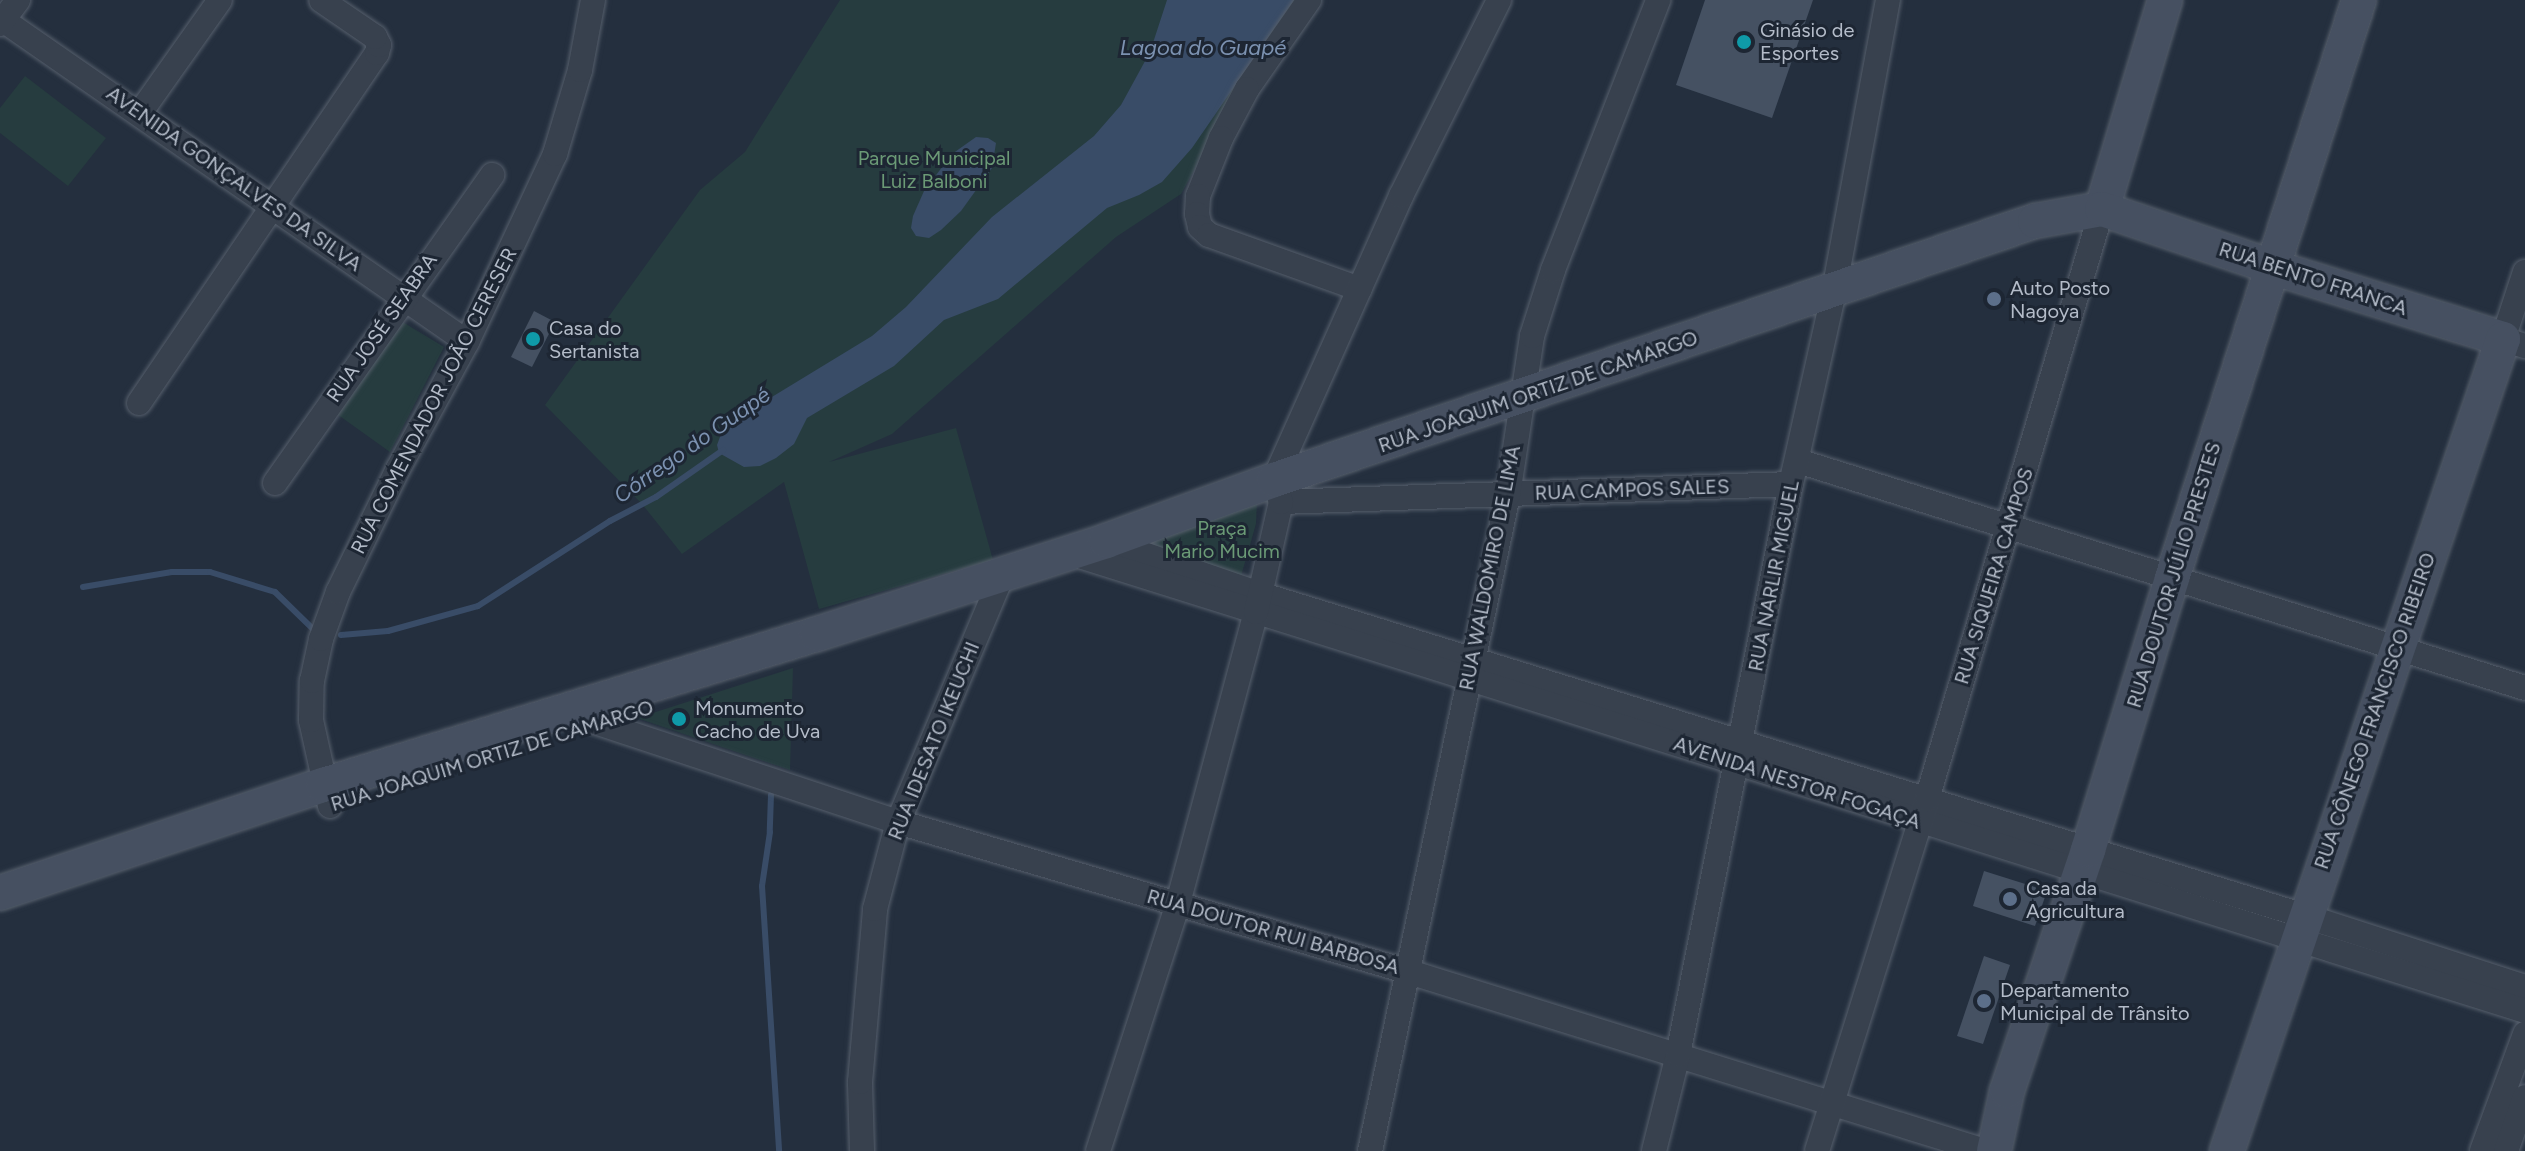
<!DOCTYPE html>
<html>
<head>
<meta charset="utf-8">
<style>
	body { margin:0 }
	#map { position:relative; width:2525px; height:1151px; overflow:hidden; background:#242f3e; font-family:Figtree,sans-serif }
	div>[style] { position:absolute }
	.green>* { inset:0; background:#263c3f }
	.water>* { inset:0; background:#394c67 }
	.stream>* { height:6px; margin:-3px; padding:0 3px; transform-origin:3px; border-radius:3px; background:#394c67 }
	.building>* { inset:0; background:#455162 }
	.roads { filter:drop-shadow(0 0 2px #565f6c) drop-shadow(0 0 2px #565f6c) }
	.minor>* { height:24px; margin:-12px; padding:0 12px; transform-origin:12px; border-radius:12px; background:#38414e }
	.secondary>* { height:34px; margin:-17px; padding:0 17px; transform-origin:17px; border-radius:17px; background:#465061 }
	.dots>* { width:22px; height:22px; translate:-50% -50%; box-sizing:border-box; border:4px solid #1d2633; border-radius:50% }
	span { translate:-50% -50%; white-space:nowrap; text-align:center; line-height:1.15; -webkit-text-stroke:6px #1d2633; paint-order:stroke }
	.poi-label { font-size:20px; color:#b4bcc9 }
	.left { translate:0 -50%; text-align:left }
	.park-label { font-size:20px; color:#6b9a76 }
	.street-label { font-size:20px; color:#b4bcc9 }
	.water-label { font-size:22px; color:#7c92b1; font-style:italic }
</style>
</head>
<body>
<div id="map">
	<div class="green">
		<div style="clip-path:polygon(840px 0,1300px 0,1238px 91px,1181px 194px,1116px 237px,892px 434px,829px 462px,956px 428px,993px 560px,819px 609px,784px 482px,682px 554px,642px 504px,545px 405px,700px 190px,745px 152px)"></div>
		<div style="clip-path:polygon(25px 76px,106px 138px,68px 186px,0 133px,0 108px)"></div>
		<div style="clip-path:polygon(401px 321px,444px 347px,390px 452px,334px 412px)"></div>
		<div style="clip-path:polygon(1257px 499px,1256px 524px,1241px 576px,1156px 549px,1142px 541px)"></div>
		<div style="clip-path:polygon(793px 668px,790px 770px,637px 718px)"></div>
	</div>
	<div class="water">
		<div style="clip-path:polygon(1167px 0,1294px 0,1192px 148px,1162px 182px,1139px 195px,1107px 208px,998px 299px,944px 320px,894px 366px,807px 418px,794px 444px,776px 458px,760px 466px,744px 467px,719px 453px,717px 445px,724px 426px,872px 336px,906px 307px,992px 217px,1094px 136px,1121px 105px,1150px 52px)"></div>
		<div style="clip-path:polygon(976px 137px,988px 138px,996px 143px,992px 168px,961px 211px,941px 230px,929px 238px,916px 236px,911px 228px,913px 216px,924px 191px,952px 154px)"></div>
	</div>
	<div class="stream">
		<div style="left:83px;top:587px;width:90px;rotate:-9.6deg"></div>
		<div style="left:172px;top:572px;width:38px"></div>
		<div style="left:210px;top:572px;width:68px;rotate:17.1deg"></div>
		<div style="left:275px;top:592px;width:54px;rotate:44.3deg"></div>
		<div style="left:341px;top:635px;width:47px;rotate:-4.9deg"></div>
		<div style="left:388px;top:631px;width:93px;rotate:-15.5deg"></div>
		<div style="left:478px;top:606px;width:157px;rotate:-32.8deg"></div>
		<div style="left:610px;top:521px;width:52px;rotate:-27.6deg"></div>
		<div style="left:656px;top:497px;width:82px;rotate:-35deg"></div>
		<div style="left:771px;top:795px;width:37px;rotate:92deg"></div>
		<div style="left:770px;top:832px;width:55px;rotate:98.4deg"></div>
		<div style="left:762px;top:886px;width:266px;rotate:86.3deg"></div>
	</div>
	<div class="building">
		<div style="clip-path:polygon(1705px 0,1813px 0,1772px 118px,1676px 85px)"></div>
		<div style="clip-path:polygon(534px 311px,555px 322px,532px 367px,511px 357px)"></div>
		<div style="clip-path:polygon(1984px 871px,2047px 891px,2035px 926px,1973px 906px)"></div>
		<div style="clip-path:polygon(1984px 956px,2010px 965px,1983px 1044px,1957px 1036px)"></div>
	</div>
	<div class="roads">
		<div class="minor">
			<div style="left:1309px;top:0;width:108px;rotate:124.9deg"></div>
			<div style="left:1247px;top:89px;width:55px;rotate:118deg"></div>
			<div style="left:1221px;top:138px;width:62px;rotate:111.6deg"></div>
			<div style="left:1198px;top:196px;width:18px;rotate:93deg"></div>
			<div style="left:1197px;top:214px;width:13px;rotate:77deg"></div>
			<div style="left:1200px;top:227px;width:12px;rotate:42deg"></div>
			<div style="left:1209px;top:235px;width:160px;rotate:19.7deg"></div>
			<div style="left:0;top:18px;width:568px;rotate:34.75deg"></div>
			<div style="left:0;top:24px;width:30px;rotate:-53deg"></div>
			<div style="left:140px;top:113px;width:138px;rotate:-54.7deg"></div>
			<div style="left:2525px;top:272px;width:71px;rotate:108.2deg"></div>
			<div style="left:2503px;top:339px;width:23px;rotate:18deg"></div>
			<div style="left:139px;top:403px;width:423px;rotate:-55.8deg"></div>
			<div style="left:377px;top:53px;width:8px;rotate:-76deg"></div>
			<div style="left:379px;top:45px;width:9px;rotate:-117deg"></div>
			<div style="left:375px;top:37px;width:65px;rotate:-145.6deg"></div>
			<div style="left:1798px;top:461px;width:762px;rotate:17.34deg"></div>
			<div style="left:275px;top:483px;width:377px;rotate:-54.8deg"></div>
			<div style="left:1281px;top:502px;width:510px;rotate:-2.02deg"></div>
			<div style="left:1106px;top:541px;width:163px;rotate:19deg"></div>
			<div style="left:1260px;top:594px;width:1093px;rotate:17.13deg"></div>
			<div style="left:2305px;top:916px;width:231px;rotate:17.9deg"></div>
			<div style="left:1070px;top:553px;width:1525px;rotate:17.47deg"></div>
			<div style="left:562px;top:711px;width:354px;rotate:18.3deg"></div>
			<div style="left:898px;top:822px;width:529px;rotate:16.35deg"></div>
			<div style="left:1406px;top:971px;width:606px;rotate:17.27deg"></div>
			<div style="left:330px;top:806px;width:88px;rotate:-102.5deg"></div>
			<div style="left:311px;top:720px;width:39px;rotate:-89deg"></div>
			<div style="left:312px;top:681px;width:43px;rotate:-77.9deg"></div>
			<div style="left:321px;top:639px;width:50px;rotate:-70.1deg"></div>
			<div style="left:338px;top:592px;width:137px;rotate:-64deg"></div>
			<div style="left:398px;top:469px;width:145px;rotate:-61.5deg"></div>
			<div style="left:467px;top:342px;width:208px;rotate:-64.9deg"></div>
			<div style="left:555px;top:154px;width:88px;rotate:-73.4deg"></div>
			<div style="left:580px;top:70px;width:71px;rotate:-79.5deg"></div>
			<div style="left:862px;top:1151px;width:69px;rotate:-91.7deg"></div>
			<div style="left:860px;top:1082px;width:174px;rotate:-85deg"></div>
			<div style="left:875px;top:909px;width:90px;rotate:-75.2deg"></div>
			<div style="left:898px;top:822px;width:269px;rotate:-67.1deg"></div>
			<div style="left:1098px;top:1151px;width:261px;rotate:-72.1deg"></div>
			<div style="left:1178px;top:903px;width:301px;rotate:-75deg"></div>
			<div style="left:1256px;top:612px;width:113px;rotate:-77.2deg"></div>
			<div style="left:1281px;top:502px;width:23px;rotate:-108deg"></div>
			<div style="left:1274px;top:480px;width:311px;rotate:-65.9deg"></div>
			<div style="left:1401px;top:196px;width:219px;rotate:-63.4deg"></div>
			<div style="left:1370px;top:1151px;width:670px;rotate:-78.12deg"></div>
			<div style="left:1508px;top:495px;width:161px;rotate:-81.4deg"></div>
			<div style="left:1532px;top:336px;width:69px;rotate:-72.3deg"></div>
			<div style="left:1553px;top:270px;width:290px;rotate:-68.7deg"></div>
			<div style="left:1654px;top:1151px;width:99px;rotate:-76deg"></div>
			<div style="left:1678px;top:1055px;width:582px;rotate:-78.81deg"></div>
			<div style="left:1791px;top:484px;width:198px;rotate:-77.4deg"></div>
			<div style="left:1834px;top:291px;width:296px;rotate:-79.5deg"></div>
			<div style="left:1817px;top:1151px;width:369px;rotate:-72.6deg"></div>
			<div style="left:1927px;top:799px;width:615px;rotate:-73.48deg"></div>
			<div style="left:2482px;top:1151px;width:125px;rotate:-69.8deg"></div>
			<div style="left:2506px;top:1151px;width:57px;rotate:-70.6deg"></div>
		</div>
		<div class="secondary">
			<div style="left:2102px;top:209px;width:218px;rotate:-73.2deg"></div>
			<div style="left:0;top:893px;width:341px;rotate:-18.5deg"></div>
			<div style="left:323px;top:785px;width:517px;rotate:-17deg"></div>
			<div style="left:817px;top:634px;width:304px;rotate:-17.8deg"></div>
			<div style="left:1106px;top:541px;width:179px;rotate:-20deg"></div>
			<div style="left:1274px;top:480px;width:804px;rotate:-18.8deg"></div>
			<div style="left:2035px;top:221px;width:68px;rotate:-10.2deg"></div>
			<div style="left:2102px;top:209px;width:180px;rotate:18.8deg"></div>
			<div style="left:2272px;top:267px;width:242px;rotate:17.3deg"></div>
			<div style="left:2503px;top:339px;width:858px;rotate:108.77deg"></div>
			<div style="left:1994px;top:1151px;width:61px;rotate:-77.8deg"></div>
			<div style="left:2007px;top:1091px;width:254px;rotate:-71.4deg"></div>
			<div style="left:2088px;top:850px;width:285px;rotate:-72.8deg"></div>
			<div style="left:2172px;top:578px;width:607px;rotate:-72.07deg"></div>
		</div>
	</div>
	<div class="dots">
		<div style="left:1744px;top:42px;background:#0f9aa8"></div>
		<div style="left:1994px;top:299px;background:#5c6f8a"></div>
		<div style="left:533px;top:339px;background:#0f9aa8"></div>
		<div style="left:679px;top:719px;background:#0f9aa8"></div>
		<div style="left:2010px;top:899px;background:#5c6f8a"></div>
		<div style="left:1984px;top:1001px;background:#5c6f8a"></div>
	</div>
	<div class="poi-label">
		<span class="left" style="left:1760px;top:42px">Ginásio de<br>Esportes</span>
		<span class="left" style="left:2010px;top:300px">Auto Posto<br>Nagoya</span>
		<span class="left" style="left:549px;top:340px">Casa do<br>Sertanista</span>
		<span class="left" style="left:695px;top:720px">Monumento<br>Cacho de Uva</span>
		<span class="left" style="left:2026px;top:900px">Casa da<br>Agricultura</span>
		<span class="left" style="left:2000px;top:1002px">Departamento<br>Municipal de Trânsito</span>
	</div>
	<div class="park-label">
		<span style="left:934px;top:170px">Parque Municipal<br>Luiz Balboni</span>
		<span style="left:1222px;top:540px">Praça<br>Mario Mucim</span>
	</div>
	<div class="street-label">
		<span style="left:234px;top:179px;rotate:35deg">AVENIDA GONÇALVES DA SILVA</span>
		<span style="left:2313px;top:279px;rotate:18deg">RUA BENTO FRANCA</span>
		<span style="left:382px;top:328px;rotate:-55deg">RUA JOSÉ SEABRA</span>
		<span style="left:1538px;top:392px;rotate:-19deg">RUA JOAQUIM ORTIZ DE CAMARGO</span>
		<span style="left:434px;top:401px;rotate:-63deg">RUA COMENDADOR JOÃO CERESER</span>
		<span style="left:1632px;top:490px;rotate:-2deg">RUA CAMPOS SALES</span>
		<span style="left:1490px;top:568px;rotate:-79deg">RUA WALDOMIRO DE LIMA</span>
		<span style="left:2174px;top:575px;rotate:-73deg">RUA DOUTOR JÚLIO PRESTES</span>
		<span style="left:1774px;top:576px;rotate:-79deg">RUA NARLIR MIGUEL</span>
		<span style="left:1994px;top:576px;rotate:-73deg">RUA SIQUEIRA CAMPOS</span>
		<span style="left:2375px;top:711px;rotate:-71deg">RUA CÔNEGO FRANCISCO RIBEIRO</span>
		<span style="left:934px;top:741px;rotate:-68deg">RUA IDESATO IKEUCHI</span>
		<span style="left:492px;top:756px;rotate:-17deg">RUA JOAQUIM ORTIZ DE CAMARGO</span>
		<span style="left:1797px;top:783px;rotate:18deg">AVENIDA NESTOR FOGAÇA</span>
		<span style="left:1273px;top:932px;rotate:16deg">RUA DOUTOR RUI BARBOSA</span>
	</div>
	<div class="water-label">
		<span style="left:1203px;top:48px">Lagoa do Guapé</span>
		<span style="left:692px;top:445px;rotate:-35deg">Córrego do Guapé</span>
	</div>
</div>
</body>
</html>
